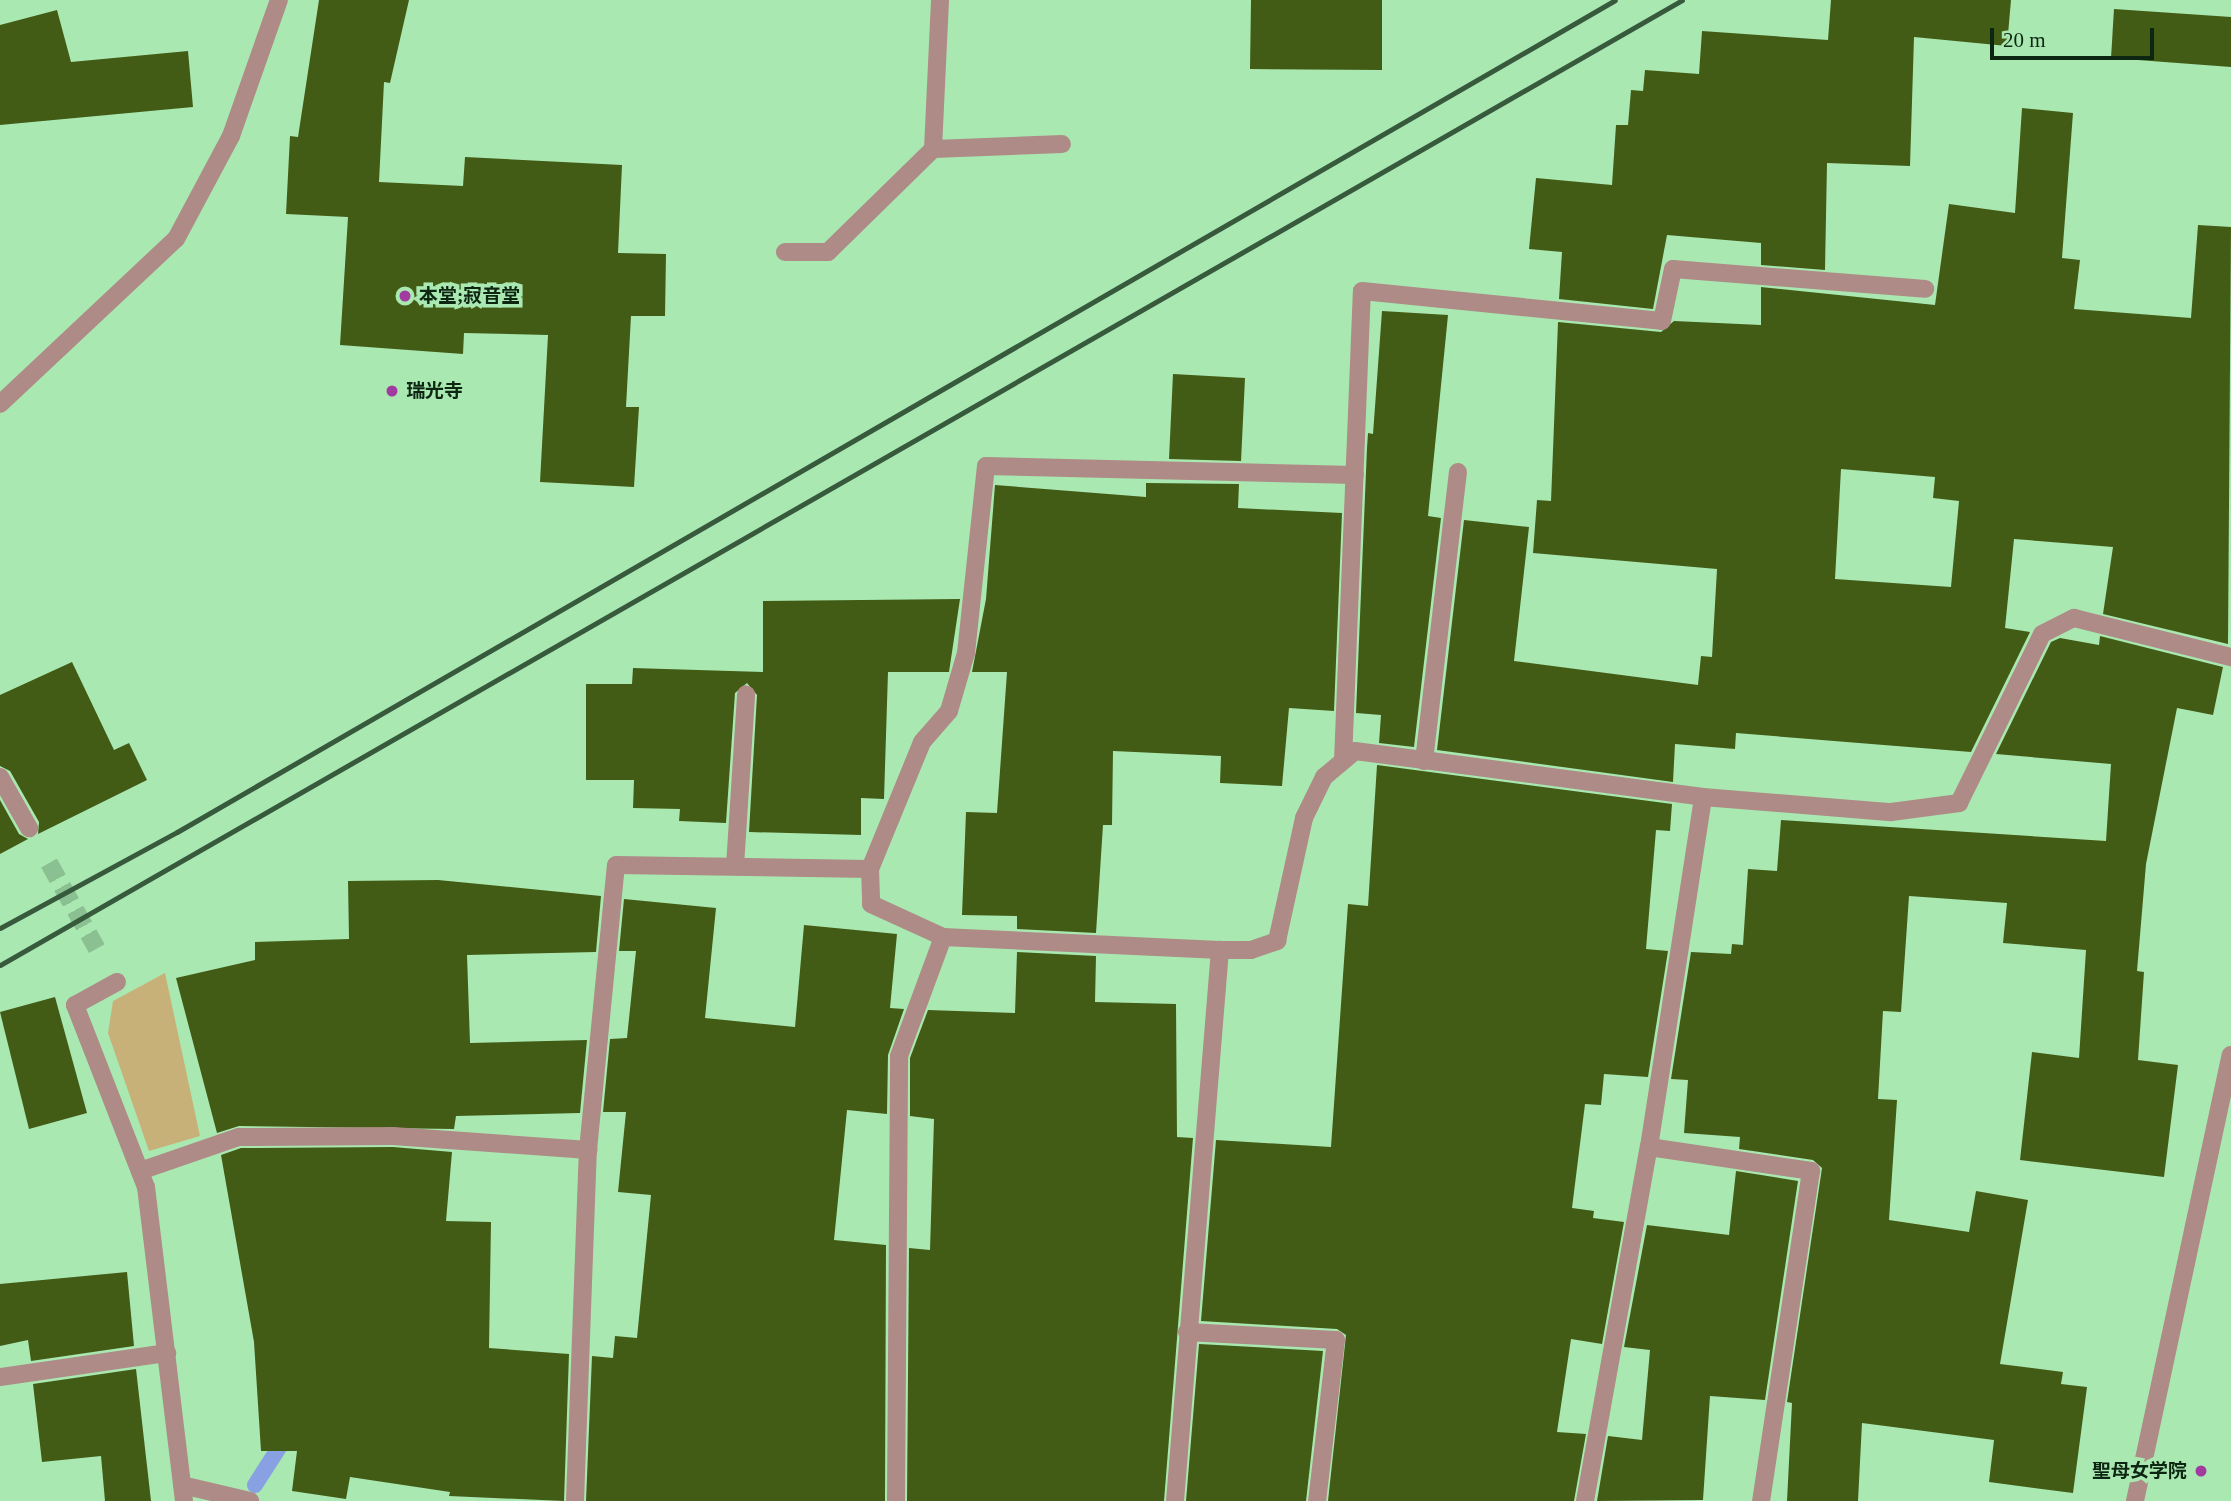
<!DOCTYPE html>
<html>
<head>
<meta charset="utf-8">
<style>
	body { margin:0 }
	#map { position:relative; width:2231px; height:1501px; overflow:hidden; background:#aae8b2; font-family:"Times New Roman","Noto Sans JP",serif }
	div>[style] { position:absolute }
	.green>* { inset:0; background:#c8b178 }
	.stream>* { height:16px; margin:-8px; padding:0 8px; transform-origin:8px; border-radius:8px; background:#88a1e3 }
	.building>* { inset:0; background:#425c16 }
	.pedestrian-tunnel>* { height:18px; margin-top:-9px; transform-origin:0; background:repeating-linear-gradient(90deg,#8bc192 0 18px,transparent 0 27px) }
	.service>* { height:18px; margin:-9px; padding:0 9px; transform-origin:9px; border-radius:9px; background:#ae8b86 }
	.minor>* { height:18px; margin:-9px; padding:0 9px; transform-origin:9px; border-radius:9px; background:#ae8b86 }
	.tertiary>* { height:18px; margin:-9px; padding:0 9px; transform-origin:9px; border-radius:9px; background:#ae8b86 }
	.rail>* { height:5px; margin:-2.5px; padding:0 2.5px; transform-origin:2.5px; border-radius:2.5px; background:#375a3d }
	.dots>* { width:19px; height:19px; translate:-50% -50%; box-sizing:border-box; border:4px solid #aae8b2; border-radius:50% }
	span { translate:-50% -50%; white-space:nowrap; text-align:center; line-height:1.15; -webkit-text-stroke:7px #aae8b2; paint-order:stroke }
	.poi-label { font-size:19px; color:#0d2612; font-weight:700 }
	.left { translate:0 -50%; text-align:left }
	.right { translate:-100% -50%; text-align:right }
	.scale { position:absolute; left:1990px; top:28px; width:164px; height:32px; box-sizing:border-box; border:4px solid #0d2612; border-top:0; padding-left:9px; font-size:21px; line-height:24px; white-space:nowrap; color:#0d2612; -webkit-text-stroke:5px #aae8b2; paint-order:stroke }
</style>
</head>
<body>
<div id="map">
	<div class="green">
		<div style="clip-path:polygon(165px 973px,200px 1136px,149px 1151px,108px 1033px,113px 1001px)"></div>
	</div>
	<div class="stream">
		<div style="left:255px;top:1485px;width:63px;rotate:-57.3deg"></div>
	</div>
	<div class="building">
		<div style="clip-path:polygon(319px 0,409px 0,390px 83px,384px 82px,379px 182px,463px 186px,465px 157px,622px 165px,618px 253px,666px 254px,665px 316px,631px 316px,626px 407px,639px 407px,634px 487px,540px 482px,548px 335px,464px 333px,463px 354px,340px 345px,348px 217px,286px 214px,290px 136px,298px 137px)"></div>
		<div style="clip-path:polygon(1251px 0,1382px 0,1382px 70px,1250px 69px)"></div>
		<div style="clip-path:polygon(1831px 0,2011px 0,2007px 46px,1914px 37px,1910px 166px,1827px 163px,1825px 270px,1761px 265px,1761px 243px,1667px 235px,1653px 309px,1559px 299px,1562px 252px,1529px 249px,1536px 178px,1612px 185px,1616px 125px,1628px 125px,1631px 90px,1643px 91px,1645px 70px,1699px 74px,1702px 31px,1828px 40px)"></div>
		<div style="clip-path:polygon(2114px 9px,2231px 17px,2231px 67px,2111px 58px)"></div>
		<div style="clip-path:polygon(57px 10px,71px 62px,188px 51px,193px 107px,0 125px,0 25px)"></div>
		<div style="clip-path:polygon(evenodd,2022px 108px,2073px 113px,2062px 258px,2080px 260px,2074px 309px,2191px 318px,2198px 225px,2231px 227px,2228px 644px,2103px 614px,2113px 547px,2014px 539px,2005px 628px,2030px 632px,1971px 752px,1736px 733px,1735px 749px,1675px 744px,1673px 782px,1437px 750px,1464px 520px,1529px 527px,1514px 661px,1698px 685px,1701px 656px,1712px 657px,1717px 569px,1533px 553px,1537px 500px,1551px 501px,1558px 322px,1661px 332px,1674px 321px,1761px 325px,1761px 287px,1935px 305px,1949px 204px,2015px 213px,2022px 108px,1841px 469px,1935px 477px,1933px 498px,1959px 501px,1951px 587px,1835px 579px,1841px 469px)"></div>
		<div style="clip-path:polygon(1382px 311px,1448px 315px,1428px 516px,1441px 518px,1414px 747px,1379px 743px,1381px 715px,1356px 713px,1367px 448px,1368px 433px,1373px 434px)"></div>
		<div style="clip-path:polygon(1173px 374px,1245px 378px,1241px 461px,1169px 459px)"></div>
		<div style="clip-path:polygon(1146px 483px,1239px 484px,1238px 508px,1342px 513px,1334px 711px,1289px 708px,1282px 786px,1220px 783px,1221px 756px,1113px 751px,1112px 825px,1103px 825px,1096px 933px,1017px 929px,1017px 916px,962px 915px,966px 812px,997px 813px,1007px 672px,972px 672px,986px 599px,995px 485px,1146px 497px)"></div>
		<div style="clip-path:polygon(960px 599px,949px 672px,888px 672px,884px 799px,861px 798px,861px 835px,749px 832px,757px 695px,747px 683px,735px 693px,726px 823px,679px 821px,680px 809px,633px 808px,634px 780px,586px 780px,586px 684px,632px 684px,633px 668px,763px 672px,763px 601px)"></div>
		<div style="clip-path:polygon(2100px 636px,2223px 667px,2213px 715px,2177px 708px,2146px 864px,2137px 971px,2144px 972px,2138px 1060px,2178px 1065px,2164px 1177px,2020px 1160px,2032px 1052px,2079px 1058px,2086px 950px,2003px 943px,2007px 903px,1909px 896px,1901px 1012px,1883px 1011px,1878px 1099px,1897px 1100px,1889px 1220px,1969px 1232px,1976px 1191px,2028px 1200px,2000px 1364px,2063px 1372px,2061px 1384px,2087px 1387px,2073px 1493px,1989px 1482px,1994px 1440px,1862px 1423px,1858px 1501px,1787px 1501px,1792px 1403px,1787px 1402px,1822px 1168px,1813px 1160px,1739px 1149px,1740px 1137px,1684px 1133px,1688px 1080px,1671px 1079px,1691px 952px,1731px 954px,1732px 944px,1743px 945px,1748px 869px,1777px 871px,1781px 820px,2106px 841px,2111px 764px,1996px 754px,2051px 642px,2060px 638px,2099px 645px)"></div>
		<div style="clip-path:polygon(72px 662px,114px 750px,129px 743px,147px 780px,38px 834px,39px 822px,10px 771px,0 766px,0 695px)"></div>
		<div style="clip-path:polygon(1377px 765px,1672px 804px,1670px 831px,1656px 830px,1646px 949px,1668px 951px,1648px 1077px,1604px 1074px,1601px 1105px,1585px 1104px,1572px 1208px,1594px 1211px,1593px 1218px,1624px 1222px,1602px 1344px,1571px 1339px,1557px 1432px,1586px 1434px,1574px 1501px,1328px 1501px,1346px 1335px,1337px 1329px,1201px 1321px,1216px 1140px,1331px 1147px,1348px 904px,1368px 906px)"></div>
		<div style="clip-path:polygon(0 800px,19px 834px,28px 839px,0 854px)"></div>
		<div style="clip-path:polygon(438px 880px,601px 896px,596px 952px,467px 955px,470px 1043px,587px 1040px,580px 1113px,456px 1116px,454px 1129px,239px 1126px,217px 1133px,176px 978px,255px 960px,255px 942px,349px 939px,348px 881px)"></div>
		<div style="clip-path:polygon(624px 899px,716px 908px,705px 1018px,795px 1027px,804px 925px,897px 934px,890px 1008px,904px 1009px,888px 1055px,887px 1114px,847px 1110px,834px 1240px,886px 1245px,885px 1501px,586px 1501px,592px 1356px,613px 1358px,615px 1336px,637px 1338px,651px 1195px,618px 1192px,626px 1112px,603px 1112px,610px 1039px,627px 1038px,636px 951px,619px 951px)"></div>
		<div style="clip-path:polygon(1017px 952px,1096px 956px,1095px 1002px,1176px 1004px,1177px 1137px,1193px 1138px,1164px 1501px,907px 1501px,909px 1248px,930px 1250px,934px 1119px,910px 1116px,910px 1058px,928px 1010px,1015px 1013px)"></div>
		<div style="clip-path:polygon(55px 997px,87px 1113px,29px 1129px,0 1012px)"></div>
		<div style="clip-path:polygon(393px 1147px,452px 1152px,446px 1221px,491px 1222px,489px 1348px,569px 1354px,564px 1501px,449px 1496px,450px 1492px,350px 1477px,346px 1499px,292px 1491px,297px 1451px,261px 1451px,254px 1342px,221px 1155px,241px 1148px)"></div>
		<div style="clip-path:polygon(1736px 1171px,1798px 1181px,1765px 1400px,1710px 1396px,1703px 1500px,1597px 1501px,1608px 1436px,1642px 1440px,1650px 1350px,1624px 1347px,1647px 1225px,1729px 1235px)"></div>
		<div style="clip-path:polygon(127px 1272px,134px 1346px,31px 1361px,28px 1340px,0 1346px,0 1284px)"></div>
		<div style="clip-path:polygon(1199px 1344px,1323px 1351px,1306px 1501px,1186px 1501px)"></div>
		<div style="clip-path:polygon(136px 1369px,151px 1501px,105px 1501px,101px 1456px,42px 1462px,33px 1384px)"></div>
	</div>
	<div class="pedestrian-tunnel">
		<div style="left:49px;top:863px;width:98px;rotate:60.8deg"></div>
	</div>
	<div class="service">
		<div style="left:785px;top:252px;width:43px"></div>
		<div style="left:828px;top:252px;width:147px;rotate:-44.4deg"></div>
		<div style="left:933px;top:149px;width:129px;rotate:-2.2deg"></div>
		<div style="left:1343px;top:761px;width:470px;rotate:-87.7deg"></div>
		<div style="left:1362px;top:291px;width:301px;rotate:5.7deg"></div>
		<div style="left:1662px;top:321px;width:53px;rotate:-78.1deg"></div>
		<div style="left:1673px;top:269px;width:253px;rotate:4.5deg"></div>
		<div style="left:1424px;top:761px;width:291px;rotate:-83.3deg"></div>
		<div style="left:735px;top:866px;width:172px;rotate:-86.3deg"></div>
		<div style="left:870px;top:869px;width:137px;rotate:-67.7deg"></div>
		<div style="left:922px;top:742px;width:41px;rotate:-48.9deg"></div>
		<div style="left:949px;top:711px;width:60px;rotate:-73.7deg"></div>
		<div style="left:966px;top:653px;width:188px;rotate:-83.9deg"></div>
		<div style="left:986px;top:466px;width:369px;rotate:1.4deg"></div>
		<div style="left:1649px;top:1147px;width:164px;rotate:8.4deg"></div>
		<div style="left:1811px;top:1171px;width:334px;rotate:98.6deg"></div>
		<div style="left:140px;top:1171px;width:105px;rotate:-19deg"></div>
		<div style="left:239px;top:1137px;width:154px;rotate:-0.4deg"></div>
		<div style="left:393px;top:1136px;width:196px;rotate:4.1deg"></div>
		<div style="left:1187px;top:1332px;width:149px;rotate:3.1deg"></div>
		<div style="left:1336px;top:1340px;width:162px;rotate:96.7deg"></div>
		<div style="left:0;top:1377px;width:169px;rotate:-8.2deg"></div>
		<div style="left:575px;top:1501px;width:351px;rotate:-87.9deg"></div>
		<div style="left:588px;top:1150px;width:286px;rotate:-84.4deg"></div>
		<div style="left:616px;top:865px;width:254px;rotate:0.9deg"></div>
		<div style="left:870px;top:869px;width:35px;rotate:88deg"></div>
		<div style="left:871px;top:904px;width:79px;rotate:24.6deg"></div>
		<div style="left:896px;top:1501px;width:445px;rotate:-89.6deg"></div>
		<div style="left:899px;top:1056px;width:127px;rotate:-69.7deg"></div>
		<div style="left:943px;top:937px;width:277px;rotate:2.7deg"></div>
		<div style="left:1220px;top:950px;width:31px"></div>
		<div style="left:1251px;top:950px;width:28px;rotate:-19deg"></div>
		<div style="left:1277px;top:941px;width:126px;rotate:-77.6deg"></div>
		<div style="left:1304px;top:818px;width:46px;rotate:-64deg"></div>
		<div style="left:1324px;top:777px;width:40px;rotate:-40deg"></div>
		<div style="left:1355px;top:751px;width:351px;rotate:7.5deg"></div>
		<div style="left:1703px;top:797px;width:189px;rotate:4.6deg"></div>
		<div style="left:1891px;top:812px;width:69px;rotate:-7.5deg"></div>
		<div style="left:1959px;top:803px;width:188px;rotate:-63.8deg"></div>
		<div style="left:2042px;top:634px;width:36px;rotate:-27deg"></div>
		<div style="left:2074px;top:618px;width:162px;rotate:14deg"></div>
		<div style="left:1175px;top:1501px;width:553px;rotate:-85.33deg"></div>
	</div>
	<div class="minor">
		<div style="left:933px;top:149px;width:149px;rotate:-87.3deg"></div>
		<div style="left:0;top:404px;width:241px;rotate:-43.2deg"></div>
		<div style="left:176px;top:239px;width:117px;rotate:-61.9deg"></div>
		<div style="left:231px;top:136px;width:144px;rotate:-70.6deg"></div>
		<div style="left:0;top:777px;width:59px;rotate:60.4deg"></div>
		<div style="left:117px;top:982px;width:48px;rotate:151.3deg"></div>
		<div style="left:75px;top:1005px;width:195px;rotate:68.7deg"></div>
		<div style="left:146px;top:1187px;width:316px;rotate:83.1deg"></div>
		<div style="left:182px;top:1485px;width:70px;rotate:13.2deg"></div>
		<div style="left:1585px;top:1501px;width:360px;rotate:-79.8deg"></div>
		<div style="left:1649px;top:1147px;width:354px;rotate:-81.2deg"></div>
	</div>
	<div class="tertiary">
		<div style="left:2135px;top:1501px;width:456px;rotate:-77.9deg"></div>
	</div>
	<div class="rail">
		<div style="left:0;top:928px;width:201px;rotate:-28.5deg"></div>
		<div style="left:177px;top:832px;width:1661px;rotate:-30.05deg"></div>
		<div style="left:0;top:965px;width:1939px;rotate:-29.84deg"></div>
	</div>
	<div class="dots">
		<div style="left:405px;top:296px;background:#a13ba0"></div>
		<div style="left:392px;top:391px;background:#a13ba0"></div>
		<div style="left:2201px;top:1471px;background:#a13ba0"></div>
	</div>
	<div class="poi-label">
		<span class="left" style="left:419px;top:296px">本堂;寂音堂</span>
		<span class="left" style="left:406px;top:391px">瑞光寺</span>
		<span class="right" style="left:2187px;top:1471px">聖母女学院</span>
	</div>
	<div class="scale">20 m</div>
</div>
</body>
</html>
